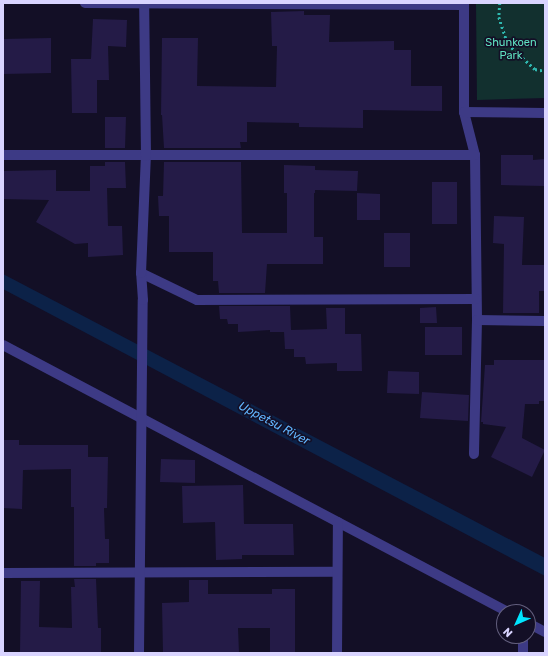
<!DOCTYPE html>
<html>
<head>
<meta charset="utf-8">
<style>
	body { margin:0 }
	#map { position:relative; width:548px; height:656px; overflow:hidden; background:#130f26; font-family:Rubik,sans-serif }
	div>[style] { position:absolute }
	.green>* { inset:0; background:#12302f }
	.water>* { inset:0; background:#0c2248 }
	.building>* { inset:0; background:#241b47 }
	.path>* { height:2.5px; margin-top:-1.25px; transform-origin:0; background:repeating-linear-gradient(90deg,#2fb8b0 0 2px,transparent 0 5px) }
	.street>* { height:10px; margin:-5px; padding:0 5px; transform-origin:5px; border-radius:5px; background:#3d3a85 }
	span { translate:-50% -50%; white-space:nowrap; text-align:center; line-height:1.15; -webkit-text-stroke:3.5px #130f26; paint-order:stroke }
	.park-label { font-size:11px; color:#5fe0c0 }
	.water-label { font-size:12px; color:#62b6ff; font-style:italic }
	.frame { position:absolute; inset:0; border:4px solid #d9d4ff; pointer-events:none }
	.north { position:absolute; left:496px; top:604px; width:40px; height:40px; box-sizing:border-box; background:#130f26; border:1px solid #625e7d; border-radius:50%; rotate:225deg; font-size:11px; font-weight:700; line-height:16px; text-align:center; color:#d9d4ff }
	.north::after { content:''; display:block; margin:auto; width:14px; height:18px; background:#00e5ff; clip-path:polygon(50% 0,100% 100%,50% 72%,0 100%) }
</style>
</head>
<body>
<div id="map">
	<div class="green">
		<div style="clip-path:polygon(476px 3px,545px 3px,545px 98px,477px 100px)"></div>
	</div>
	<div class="water">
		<div style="clip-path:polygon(3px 274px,545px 558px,545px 576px,3px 289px)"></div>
	</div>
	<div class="building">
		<div style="clip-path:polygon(304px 11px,304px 15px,330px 15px,329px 42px,394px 41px,394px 50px,411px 50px,411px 86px,442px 86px,442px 111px,363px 110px,363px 128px,299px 127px,299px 123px,247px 122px,247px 142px,240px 142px,241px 148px,164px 148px,162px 115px,161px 115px,162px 38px,198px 38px,197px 86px,276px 87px,277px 46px,272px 46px,271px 12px)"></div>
		<div style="clip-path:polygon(93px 19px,127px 20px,126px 47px,108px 46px,109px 80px,97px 80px,97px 113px,72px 113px,71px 59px,91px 59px)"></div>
		<div style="clip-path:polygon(51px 38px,51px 73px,3px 74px,3px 39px)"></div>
		<div style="clip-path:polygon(105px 117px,126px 117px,125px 148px,105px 148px)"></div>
		<div style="clip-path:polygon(501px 155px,533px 155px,533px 160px,545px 159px,545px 186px,501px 185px)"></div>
		<div style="clip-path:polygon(105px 162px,125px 162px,126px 188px,107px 188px,108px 226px,122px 226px,123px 255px,88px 257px,88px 243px,75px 244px,36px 222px,49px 200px,3px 199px,3px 171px,56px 170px,56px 191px,90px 191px,90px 166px,105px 166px)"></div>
		<div style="clip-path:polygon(164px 162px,241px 162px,242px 233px,287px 233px,287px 193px,284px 193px,284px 165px,315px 166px,315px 170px,358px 171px,357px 191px,315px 190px,315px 193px,314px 193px,314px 237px,323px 237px,323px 264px,267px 264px,265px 293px,219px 293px,218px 281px,213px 281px,213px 252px,169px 252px,169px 216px,159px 216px,158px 196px,163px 196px)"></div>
		<div style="clip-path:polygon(432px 182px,457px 182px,457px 224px,432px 224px)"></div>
		<div style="clip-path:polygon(357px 193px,380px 194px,380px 220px,357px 220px)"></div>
		<div style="clip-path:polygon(494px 216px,524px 217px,522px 265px,545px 265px,545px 291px,539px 291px,539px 313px,503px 313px,504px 244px,493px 243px)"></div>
		<div style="clip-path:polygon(384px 233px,410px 233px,410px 267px,384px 267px)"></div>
		<div style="clip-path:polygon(219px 306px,290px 306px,291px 330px,327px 329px,326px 308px,345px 308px,345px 334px,361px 334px,362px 371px,337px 371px,337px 363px,306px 364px,305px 357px,294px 357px,294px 349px,285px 349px,284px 332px,270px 332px,270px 330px,238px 332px,238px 324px,228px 324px,227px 319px,220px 319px)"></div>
		<div style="clip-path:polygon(436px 307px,437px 323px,420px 323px,420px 308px)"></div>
		<div style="clip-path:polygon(425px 327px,462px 327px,462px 355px,425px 355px)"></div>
		<div style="clip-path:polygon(494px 360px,545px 360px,545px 401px,539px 401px,539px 404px,525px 404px,522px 438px,545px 450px,532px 477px,491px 457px,506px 427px,483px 424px,483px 422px,481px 422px,485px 365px,494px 365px)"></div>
		<div style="clip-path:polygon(388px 371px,419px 372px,419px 394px,387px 393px)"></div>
		<div style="clip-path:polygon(422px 392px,469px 395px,468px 421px,420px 418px)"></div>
		<div style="clip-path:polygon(3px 440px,19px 440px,19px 445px,88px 445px,88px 457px,108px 457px,107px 508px,104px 508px,105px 539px,109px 539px,109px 563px,96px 563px,96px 566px,74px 566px,74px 507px,71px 507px,71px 469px,23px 470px,22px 509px,3px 508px)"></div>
		<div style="clip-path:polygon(161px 459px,195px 460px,195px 483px,160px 482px)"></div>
		<div style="clip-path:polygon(243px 485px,244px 524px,293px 524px,294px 555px,242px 555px,242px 559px,216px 560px,215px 522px,183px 523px,182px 486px)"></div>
		<div style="clip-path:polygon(74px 579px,96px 579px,98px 628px,101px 628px,101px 653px,20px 653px,21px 581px,40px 581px,39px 627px,72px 628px,71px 587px,75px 587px)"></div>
		<div style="clip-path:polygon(189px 580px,208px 580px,208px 594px,272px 594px,272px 589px,295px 589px,295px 653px,270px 653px,270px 628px,238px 628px,239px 653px,163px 653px,162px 603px,189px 602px)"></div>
	</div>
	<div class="path">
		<div style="left:500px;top:3px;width:14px;rotate:94deg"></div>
		<div style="left:499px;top:17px;width:28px;rotate:72deg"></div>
		<div style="left:508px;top:44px;width:37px;rotate:43deg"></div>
		<div style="left:535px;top:69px;width:10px;rotate:11deg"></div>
	</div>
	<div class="street">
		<div style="left:85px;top:3px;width:379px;rotate:0.3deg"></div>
		<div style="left:464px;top:3px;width:109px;rotate:90deg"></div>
		<div style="left:464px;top:112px;width:44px;rotate:75.7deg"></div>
		<div style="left:475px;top:155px;width:165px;rotate:89.3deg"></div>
		<div style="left:477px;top:320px;width:134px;rotate:91.3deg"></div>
		<div style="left:464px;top:112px;width:81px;rotate:0.7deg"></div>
		<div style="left:3px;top:155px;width:472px"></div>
		<div style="left:141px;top:273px;width:62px;rotate:25.7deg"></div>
		<div style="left:197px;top:300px;width:279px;rotate:-0.2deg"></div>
		<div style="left:477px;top:320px;width:68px;rotate:0.8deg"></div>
		<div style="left:3px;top:345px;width:571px;rotate:27.87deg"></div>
		<div style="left:3px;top:573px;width:334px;rotate:-0.2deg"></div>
		<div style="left:528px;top:623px;width:19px;rotate:28deg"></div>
		<div style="left:523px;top:636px;width:17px;rotate:90deg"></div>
		<div style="left:139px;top:653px;width:353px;rotate:-89.4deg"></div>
		<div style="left:143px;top:300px;width:27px;rotate:-94deg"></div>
		<div style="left:141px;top:273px;width:117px;rotate:-87.6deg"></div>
		<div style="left:146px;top:156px;width:153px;rotate:-90.7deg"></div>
		<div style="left:337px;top:653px;width:131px;rotate:-89.6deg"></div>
	</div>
	<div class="park-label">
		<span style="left:511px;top:50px">Shunkoen<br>Park</span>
	</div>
	<div class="water-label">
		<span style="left:274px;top:424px;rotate:28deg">Uppetsu River</span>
	</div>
	<div class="frame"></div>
	<div class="north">N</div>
</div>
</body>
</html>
